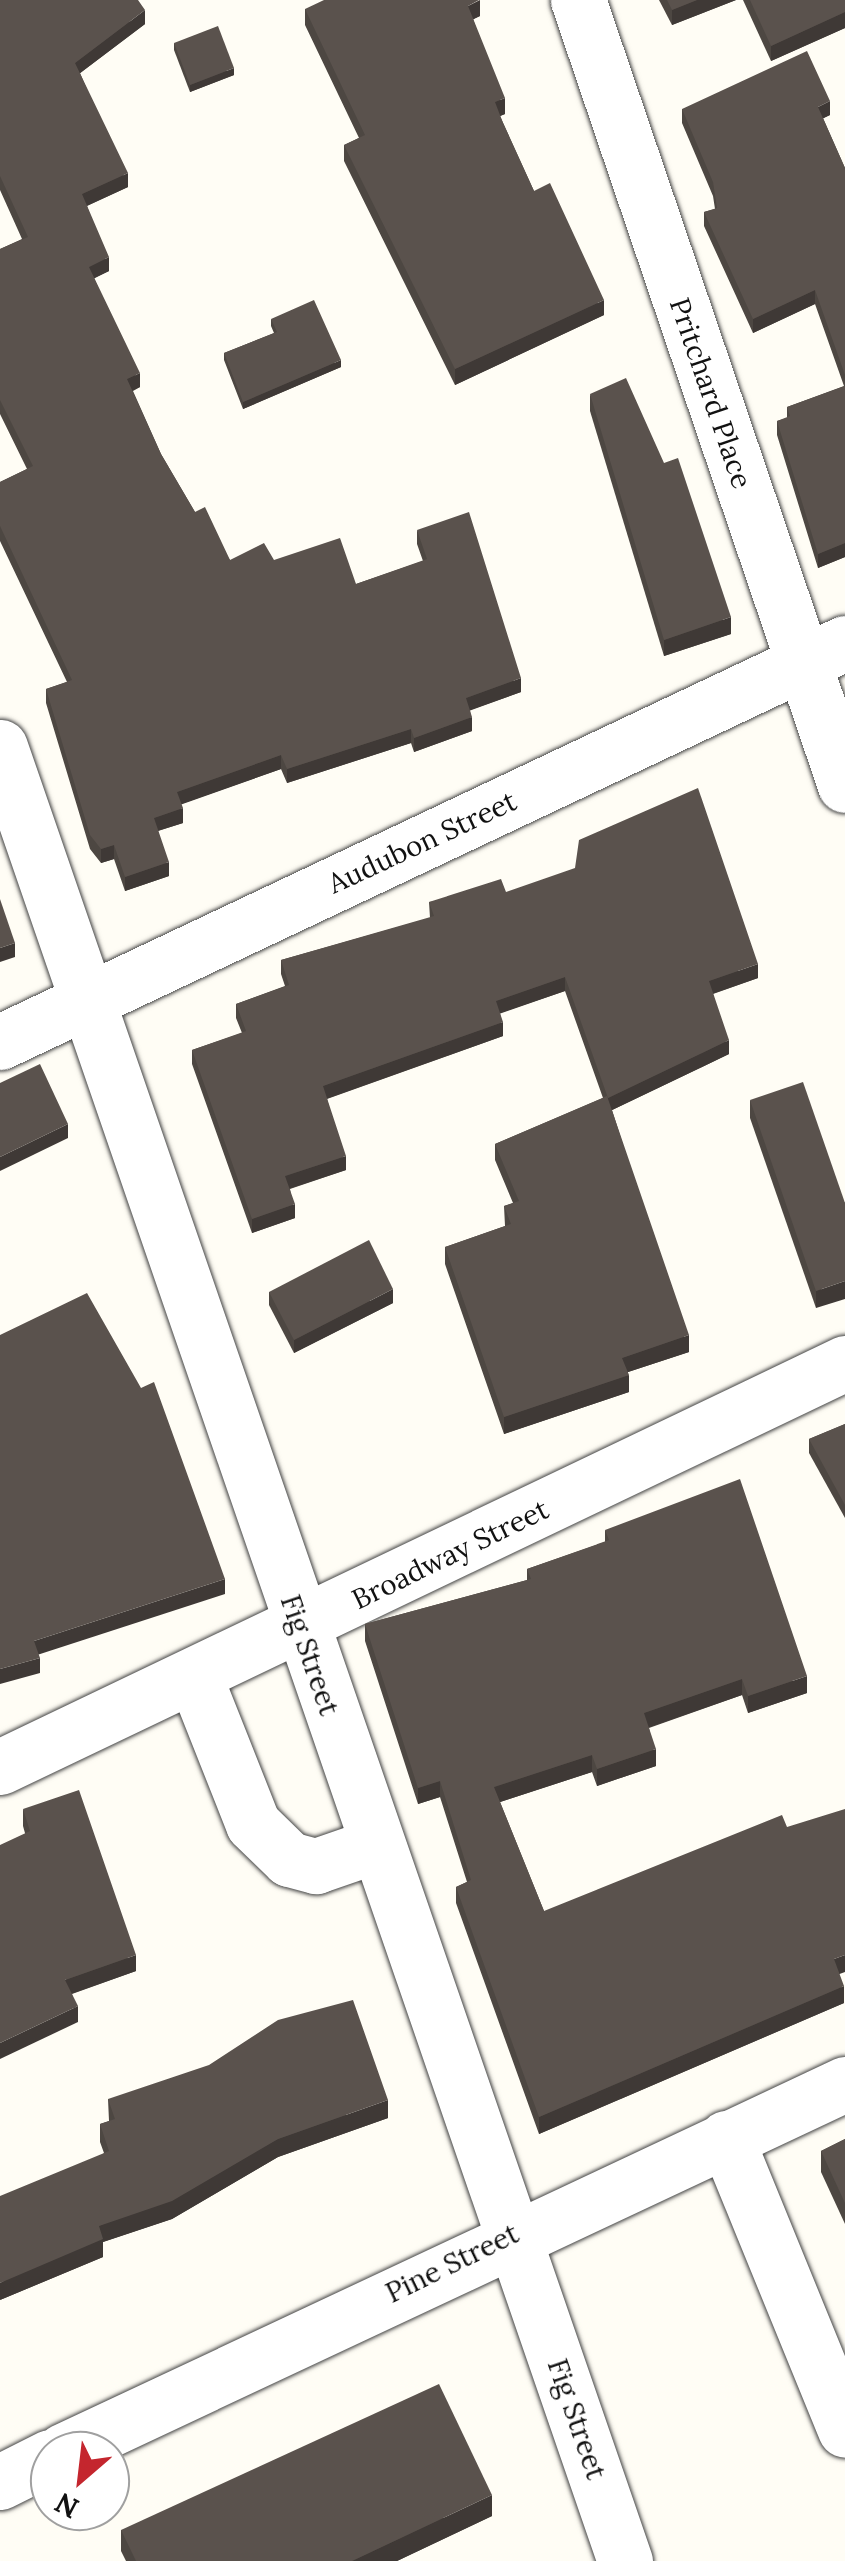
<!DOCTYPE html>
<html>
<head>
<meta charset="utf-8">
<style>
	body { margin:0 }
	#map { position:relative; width:845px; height:2561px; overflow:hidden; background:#fffdf5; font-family:Lora,serif }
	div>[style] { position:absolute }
	.roads { filter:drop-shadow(0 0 2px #444) drop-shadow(0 0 2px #444) }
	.minor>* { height:55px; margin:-27.5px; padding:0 27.5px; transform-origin:27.5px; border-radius:27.5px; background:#fff }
	.wall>* { inset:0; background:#4d4742 }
	.shaded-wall>* { inset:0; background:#3f3936 }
	.building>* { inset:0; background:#5a524d }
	span { translate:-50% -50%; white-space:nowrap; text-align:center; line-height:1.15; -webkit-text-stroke:10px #fff; paint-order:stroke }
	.street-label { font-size:28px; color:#111 }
	.north { position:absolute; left:30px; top:2431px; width:100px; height:100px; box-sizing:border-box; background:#fff; border:2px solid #a0a0a0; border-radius:50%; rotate:208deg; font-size:28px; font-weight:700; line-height:40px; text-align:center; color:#111 }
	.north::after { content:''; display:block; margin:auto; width:35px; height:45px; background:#c4262e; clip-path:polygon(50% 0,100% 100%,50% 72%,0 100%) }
</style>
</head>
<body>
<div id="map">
	<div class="roads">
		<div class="minor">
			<div style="left:578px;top:0;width:829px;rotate:71.22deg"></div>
			<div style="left:0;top:747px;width:1919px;rotate:70.99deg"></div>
			<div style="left:0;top:1042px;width:934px;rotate:-25.28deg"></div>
			<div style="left:194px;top:1675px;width:160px;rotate:68.4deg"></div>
			<div style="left:253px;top:1824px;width:50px;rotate:44.2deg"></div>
			<div style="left:289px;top:1859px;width:28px;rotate:15deg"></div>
			<div style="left:316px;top:1866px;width:65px;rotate:-19deg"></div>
			<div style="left:0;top:1767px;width:937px;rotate:-25.55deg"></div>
			<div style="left:726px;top:2138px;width:315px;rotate:67.8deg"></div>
			<div style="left:63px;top:2451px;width:864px;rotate:-25.14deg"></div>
			<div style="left:0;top:2482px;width:56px;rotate:-26.6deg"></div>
		</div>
	</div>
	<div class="wall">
		<div style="clip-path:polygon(0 0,145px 24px,80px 73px,128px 187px,87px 206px,109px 271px,94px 278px,140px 387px,133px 391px,161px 454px,195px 512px,230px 560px,274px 560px,356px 584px,423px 561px,417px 544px,417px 530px,521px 692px,470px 710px,472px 731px,414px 752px,411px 743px,287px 783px,281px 769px,181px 804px,183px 823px,158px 831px,169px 876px,125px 891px,114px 859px,101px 863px,90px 849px,46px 703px,46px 689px,67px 682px,0 541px,0 482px,27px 469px,0 414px,0 249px,22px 239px,0 190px)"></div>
		<div style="clip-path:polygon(659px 0,736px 0,672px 25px)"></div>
		<div style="clip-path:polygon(743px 0,845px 0,845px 28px,771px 61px)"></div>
		<div style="clip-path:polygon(305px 9px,480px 16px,473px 19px,505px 114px,500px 116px,534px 191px,604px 315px,455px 385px,344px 161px,344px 145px,359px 138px,305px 25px)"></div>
		<div style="clip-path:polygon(174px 43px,234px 75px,190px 92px,174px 50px)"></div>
		<div style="clip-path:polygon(682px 109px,830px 115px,823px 118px,845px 168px,845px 557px,818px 568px,777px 435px,777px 421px,787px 418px,787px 407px,844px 386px,815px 304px,753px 333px,704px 226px,704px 212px,715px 209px,713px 196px,682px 123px)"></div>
		<div style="clip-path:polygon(271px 319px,341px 367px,243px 409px,224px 360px,224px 353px,274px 333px,271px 326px)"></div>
		<div style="clip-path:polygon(590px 394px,731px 634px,664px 656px,590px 411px)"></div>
		<div style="clip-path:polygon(506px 892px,758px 978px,713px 994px,729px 1054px,612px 1110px,689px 1352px,628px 1372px,629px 1392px,504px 1434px,445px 1264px,445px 1247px,505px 1226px,504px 1206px,513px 1203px,495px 1160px,495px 1144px,603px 1098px,565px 991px,500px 1013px,503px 1036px,327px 1099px,346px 1170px,290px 1189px,295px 1218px,252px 1233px,192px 1064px,192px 1050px,242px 1033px,236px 1018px,236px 1004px,285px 986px,281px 974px,281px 960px,430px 918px,429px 902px)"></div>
		<div style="clip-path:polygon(750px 1100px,845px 1203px,816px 1308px,750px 1118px)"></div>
		<div style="clip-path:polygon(269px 1292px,393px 1303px,294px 1353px,269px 1305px)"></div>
		<div style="clip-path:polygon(845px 1424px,845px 1518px,809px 1453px,809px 1439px)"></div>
		<div style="clip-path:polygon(605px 1530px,807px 1693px,748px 1713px,742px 1695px,649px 1728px,656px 1766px,597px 1786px,592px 1772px,500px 1802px,544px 1911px,839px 1974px,844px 2003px,539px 2134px,456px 1903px,456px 1887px,467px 1882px,440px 1797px,418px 1804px,365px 1641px,365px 1624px,527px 1580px,527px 1569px,605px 1542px)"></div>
		<div style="clip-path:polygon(23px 1809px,136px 1971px,72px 1994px,78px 2022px,23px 1826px)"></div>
		<div style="clip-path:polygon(108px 2099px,388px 2118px,278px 2157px,172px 2219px,103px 2242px,103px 2257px,0 2300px,104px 2153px,100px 2142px,100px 2124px,109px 2121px)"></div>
		<div style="clip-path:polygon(845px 2139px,845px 2224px,821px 2172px,821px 2151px)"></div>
		<div style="clip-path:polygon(492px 2516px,397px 2561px,126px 2561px,121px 2551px,121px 2530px)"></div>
	</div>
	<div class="shaded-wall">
		<div style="clip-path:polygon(480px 0,480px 16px,468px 22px,468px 6px)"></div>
		<div style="clip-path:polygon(697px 0,736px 0,672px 25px,672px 10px)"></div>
		<div style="clip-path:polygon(145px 10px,145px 24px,75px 77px,75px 63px)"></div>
		<div style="clip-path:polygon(845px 12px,845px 28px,771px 61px,771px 46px)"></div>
		<div style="clip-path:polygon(234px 68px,234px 75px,190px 92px,190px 85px)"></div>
		<div style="clip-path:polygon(505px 98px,505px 114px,495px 118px,495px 102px)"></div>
		<div style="clip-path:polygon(830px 101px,830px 115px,818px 121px,818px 107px)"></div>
		<div style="clip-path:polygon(128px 173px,128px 187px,82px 208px,82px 194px)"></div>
		<div style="clip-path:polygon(109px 257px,109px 271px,89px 281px,89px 267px)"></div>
		<div style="clip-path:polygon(815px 290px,815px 304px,753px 333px,753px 319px)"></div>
		<div style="clip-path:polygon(604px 300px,604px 315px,455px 385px,455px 369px)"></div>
		<div style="clip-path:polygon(341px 360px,341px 367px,243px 409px,243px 402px)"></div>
		<div style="clip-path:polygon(140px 373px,140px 387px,127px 393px,127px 379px)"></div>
		<div style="clip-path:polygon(845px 543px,845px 557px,818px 568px,818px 554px)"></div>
		<div style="clip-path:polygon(731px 617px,731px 634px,664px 656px,664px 640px)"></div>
		<div style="clip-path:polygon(521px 678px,521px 692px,466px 712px,466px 698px)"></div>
		<div style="clip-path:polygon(472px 717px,472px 731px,414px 752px,414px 738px)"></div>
		<div style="clip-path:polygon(411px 729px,411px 743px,287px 783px,287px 769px)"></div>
		<div style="clip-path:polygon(281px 755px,281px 769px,177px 806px,177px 792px)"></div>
		<div style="clip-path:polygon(183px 808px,183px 823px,154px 832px,154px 818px)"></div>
		<div style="clip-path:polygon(114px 845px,114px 859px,101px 863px,101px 849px)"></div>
		<div style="clip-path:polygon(169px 862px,169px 876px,125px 891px,125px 877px)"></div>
		<div style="clip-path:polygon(15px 943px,15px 957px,0 962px,0 948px)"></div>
		<div style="clip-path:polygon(758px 964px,758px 978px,709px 995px,709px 981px)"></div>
		<div style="clip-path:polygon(565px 977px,565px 991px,496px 1015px,496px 1001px)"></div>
		<div style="clip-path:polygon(503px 1022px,503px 1036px,323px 1100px,323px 1086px)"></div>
		<div style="clip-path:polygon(729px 1040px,729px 1054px,608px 1112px,608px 1098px)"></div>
		<div style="clip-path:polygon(68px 1124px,68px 1138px,0 1171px,0 1157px)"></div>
		<div style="clip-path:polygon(346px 1156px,346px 1170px,285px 1190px,285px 1176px)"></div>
		<div style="clip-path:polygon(295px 1204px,295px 1218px,252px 1233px,252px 1219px)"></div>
		<div style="clip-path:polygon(845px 1281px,845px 1299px,816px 1308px,816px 1291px)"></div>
		<div style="clip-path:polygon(393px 1289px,393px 1303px,294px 1353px,294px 1340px)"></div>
		<div style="clip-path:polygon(689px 1335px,689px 1352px,622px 1374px,622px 1358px)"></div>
		<div style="clip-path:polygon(629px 1375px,629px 1392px,504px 1434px,504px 1417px)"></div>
		<div style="clip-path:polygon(225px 1579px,225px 1594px,34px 1656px,34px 1641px)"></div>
		<div style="clip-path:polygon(40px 1658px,40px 1673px,0 1684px,0 1669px)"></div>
		<div style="clip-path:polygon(807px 1676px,807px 1693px,748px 1713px,748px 1696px)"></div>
		<div style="clip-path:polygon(742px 1679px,742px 1695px,644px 1729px,644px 1713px)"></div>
		<div style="clip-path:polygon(656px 1749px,656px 1766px,597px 1786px,597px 1769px)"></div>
		<div style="clip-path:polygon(592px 1755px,592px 1772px,494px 1804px,494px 1787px)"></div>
		<div style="clip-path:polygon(440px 1781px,440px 1797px,418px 1804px,418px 1788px)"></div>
		<div style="clip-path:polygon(136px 1955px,136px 1971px,65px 1996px,65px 1980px)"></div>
		<div style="clip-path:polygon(845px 1955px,845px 1972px,834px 1976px,834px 1959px)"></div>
		<div style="clip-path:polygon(844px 1986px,844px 2003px,539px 2134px,539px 2117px)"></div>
		<div style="clip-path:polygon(78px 2006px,78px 2022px,0 2059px,0 2043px)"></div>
		<div style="clip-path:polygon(388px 2100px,388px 2118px,278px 2157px,172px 2219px,103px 2242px,103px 2257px,0 2300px,0 2283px,99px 2226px,278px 2139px)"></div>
		<div style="clip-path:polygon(492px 2495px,492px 2516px,397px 2561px,352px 2561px)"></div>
	</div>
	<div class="building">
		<div style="clip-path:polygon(0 0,138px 0,145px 10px,75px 63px,128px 173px,82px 194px,109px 257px,89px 267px,140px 373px,127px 379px,161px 454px,195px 512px,205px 507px,230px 560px,264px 543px,274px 560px,340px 538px,356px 584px,427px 559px,417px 530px,469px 512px,521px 678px,466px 698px,472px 717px,414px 738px,411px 729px,287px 769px,281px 755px,177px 792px,183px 808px,154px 818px,169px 862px,125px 877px,114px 845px,101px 849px,90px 835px,46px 689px,72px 680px,0 526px,0 482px,33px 466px,0 400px,0 249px,28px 237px,0 176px)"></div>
		<div style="clip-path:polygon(324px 0,479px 0,468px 6px,505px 98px,495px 102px,503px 123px,534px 191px,550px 183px,604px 300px,455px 369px,344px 145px,365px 135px,305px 9px)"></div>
		<div style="clip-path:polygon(667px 0,697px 0,672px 10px)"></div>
		<div style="clip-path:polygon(750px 0,845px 0,845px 12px,771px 46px)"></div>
		<div style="clip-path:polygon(218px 26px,234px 68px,190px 85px,174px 43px)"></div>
		<div style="clip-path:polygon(807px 51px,830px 101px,818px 107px,845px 168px,845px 375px,815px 290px,753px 319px,704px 212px,717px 208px,713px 182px,682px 109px)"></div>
		<div style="clip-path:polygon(314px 300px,341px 360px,243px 402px,224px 353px,277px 332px,271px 319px)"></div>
		<div style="clip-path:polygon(626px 378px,664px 463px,678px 458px,731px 617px,664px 640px,590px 394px)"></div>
		<div style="clip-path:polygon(845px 386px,845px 543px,818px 554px,777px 421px,790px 416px,787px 407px)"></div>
		<div style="clip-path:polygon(698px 788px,758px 964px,709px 981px,729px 1040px,608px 1098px,565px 977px,496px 1001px,503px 1022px,323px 1086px,346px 1156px,285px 1176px,295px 1204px,252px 1219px,192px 1050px,246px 1031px,236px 1004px,289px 985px,281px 960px,434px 916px,429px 902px,501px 879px,506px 892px,575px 868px,579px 840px)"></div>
		<div style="clip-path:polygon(0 899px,15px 943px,0 948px)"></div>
		<div style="clip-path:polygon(40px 1064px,68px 1124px,0 1157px,0 1083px)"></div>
		<div style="clip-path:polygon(803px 1082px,845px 1203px,845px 1281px,816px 1291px,750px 1100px)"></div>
		<div style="clip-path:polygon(607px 1096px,689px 1335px,622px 1358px,629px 1375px,504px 1417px,445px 1247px,511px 1224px,504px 1206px,519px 1201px,495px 1144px)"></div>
		<div style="clip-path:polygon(369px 1240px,393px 1289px,294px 1340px,269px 1292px)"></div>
		<div style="clip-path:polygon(87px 1293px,141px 1388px,154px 1382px,225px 1579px,34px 1641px,40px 1658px,0 1669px,0 1335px)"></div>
		<div style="clip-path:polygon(845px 1424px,845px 1505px,809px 1439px)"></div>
		<div style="clip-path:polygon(740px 1479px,807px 1676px,748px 1696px,742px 1679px,644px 1713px,656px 1749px,597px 1769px,592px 1755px,494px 1787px,544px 1911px,782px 1815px,787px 1827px,845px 1809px,845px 1955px,834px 1959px,844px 1986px,539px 2117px,456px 1887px,471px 1880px,440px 1781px,418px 1788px,365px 1624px,531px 1579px,527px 1569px,609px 1540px,605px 1530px)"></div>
		<div style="clip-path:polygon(79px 1790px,136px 1955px,65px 1980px,78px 2006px,0 2043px,0 1845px,30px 1831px,23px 1809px)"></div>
		<div style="clip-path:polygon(353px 2000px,388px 2100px,278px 2139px,172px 2201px,99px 2226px,103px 2239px,0 2283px,0 2196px,109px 2151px,100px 2124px,115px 2119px,108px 2099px,209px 2065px,278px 2020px)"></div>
		<div style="clip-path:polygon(845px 2139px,845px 2203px,821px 2151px)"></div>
		<div style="clip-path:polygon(439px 2384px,492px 2495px,352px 2561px,136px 2561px,121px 2530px)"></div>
	</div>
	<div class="street-label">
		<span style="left:711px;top:393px;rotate:71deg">Pritchard Place</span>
		<span style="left:422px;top:842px;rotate:-25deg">Audubon Street</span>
		<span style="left:450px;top:1554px;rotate:-26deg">Broadway Street</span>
		<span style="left:310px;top:1655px;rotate:71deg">Fig Street</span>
		<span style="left:452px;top:2263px;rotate:-26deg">Pine Street</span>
		<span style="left:577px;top:2419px;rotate:71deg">Fig Street</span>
	</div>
	<div class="north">N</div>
</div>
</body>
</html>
